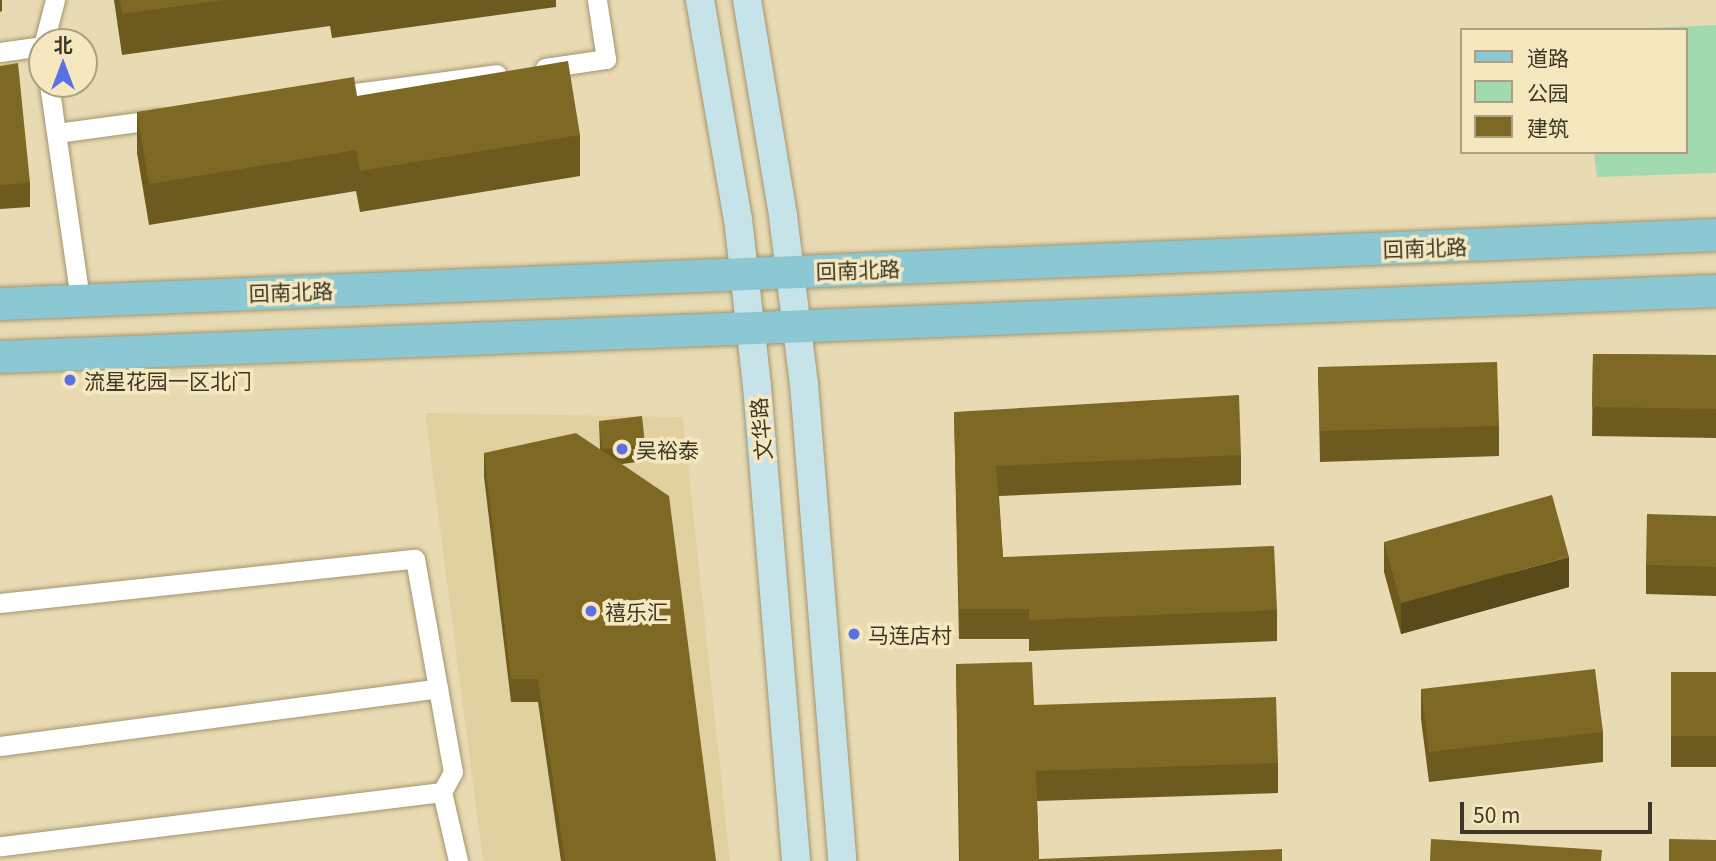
<!DOCTYPE html>
<html>
<head>
<meta charset="utf-8">
<style>
	body { margin:0 }
	#map { position:relative; width:1716px; height:861px; overflow:hidden; background:#e8dab2; font-family:Georgia,"Noto Sans SC",serif }
	div>[style] { position:absolute }
	.built>* { inset:0; background:#e1d1a1 }
	.green>* { inset:0; background:#a2dab0 }
	.roads { filter:drop-shadow(0 0 2px #a2956f) drop-shadow(0 0 2px #a2956f) }
	.street>* { height:19px; margin:-9.5px; padding:0 9.5px; transform-origin:9.5px; border-radius:9.5px; background:#fff }
	.secondary>* { height:28px; margin:-14px; padding:0 14px; transform-origin:14px; border-radius:14px; background:#c6e3e9 }
	.primary>* { height:32px; margin:-16px; padding:0 16px; transform-origin:16px; border-radius:16px; background:#8cc8d3 }
	.wall>* { inset:0; background:#6c5a1f }
	.shaded-wall>* { inset:0; background:#584a19 }
	.building>* { inset:0; background:#7e6924 }
	.dots>* { width:19px; height:19px; translate:-50% -50%; box-sizing:border-box; border:4px solid #f5e8bf; border-radius:50% }
	span { translate:-50% -50%; white-space:nowrap; text-align:center; line-height:1.15; -webkit-text-stroke:7px #f5e8bf; paint-order:stroke }
	.street-label { font-size:21px; color:#3c3727 }
	.poi-label { font-size:21px; color:#3c3727 }
	.left { translate:0 -50%; text-align:left }
	.legend { position:absolute; left:1460px; top:28px; width:228px; height:126px; box-sizing:border-box; background:#f5e8bf; border:2px solid #aba182; margin:0; padding:9px 12px; list-style:none; font-size:21px; color:#3c3727 }
	.legend li { display:flex; align-items:center; gap:14px; height:35px }
	.legend b { width:35px; border:2px solid #aba182 }
	.north { position:absolute; left:28px; top:28px; width:70px; height:70px; box-sizing:border-box; background:#f5e8bf; border:2px solid #aba182; border-radius:50%; rotate:0deg; font-size:19px; font-weight:700; line-height:28px; text-align:center; color:#3c3727 }
	.north::after { content:''; display:block; margin:auto; width:24px; height:32px; background:#5a70e6; clip-path:polygon(50% 0,100% 100%,50% 72%,0 100%) }
	.scale { position:absolute; left:1460px; top:802px; width:192px; height:32px; box-sizing:border-box; border:4px solid #3c3727; border-top:0; padding-left:9px; font-size:21px; line-height:24px; white-space:nowrap; color:#3c3727; -webkit-text-stroke:5px #f5e8bf; paint-order:stroke }
</style>
</head>
<body>
<div id="map">
	<div class="built">
		<div style="clip-path:polygon(425px 413px,683px 417px,730px 861px,483px 861px)"></div>
	</div>
	<div class="green">
		<div style="clip-path:polygon(1716px 25px,1716px 173px,1597px 177px,1594px 152px,1686px 152px,1686px 30px,1600px 30px)"></div>
	</div>
	<div class="roads">
		<div class="street">
			<div style="left:44px;top:42px;width:43px;rotate:-75.3deg"></div>
			<div style="left:0;top:52px;width:42px;rotate:-8.1deg"></div>
			<div style="left:545px;top:68px;width:62px;rotate:-8.4deg"></div>
			<div style="left:606px;top:59px;width:60px;rotate:-98.7deg"></div>
			<div style="left:49px;top:84px;width:218px;rotate:81.8deg"></div>
			<div style="left:333px;top:96px;width:165px;rotate:-7.6deg"></div>
			<div style="left:57px;top:133px;width:105px;rotate:-7.7deg"></div>
			<div style="left:0;top:603px;width:417px;rotate:-6.1deg"></div>
			<div style="left:415px;top:559px;width:216px;rotate:79.9deg"></div>
			<div style="left:453px;top:772px;width:23px;rotate:119deg"></div>
			<div style="left:442px;top:792px;width:445px;rotate:173deg"></div>
			<div style="left:0;top:746px;width:442px;rotate:-7.5deg"></div>
			<div style="left:442px;top:792px;width:71px;rotate:76.9deg"></div>
		</div>
		<div class="secondary">
			<div style="left:700px;top:0;width:222px;rotate:80.2deg"></div>
			<div style="left:738px;top:219px;width:168px;rotate:83.5deg"></div>
			<div style="left:757px;top:386px;width:477px;rotate:85.3deg"></div>
			<div style="left:747px;top:0;width:219px;rotate:80.5deg"></div>
			<div style="left:783px;top:216px;width:169px;rotate:82.9deg"></div>
			<div style="left:804px;top:384px;width:479px;rotate:85.4deg"></div>
		</div>
		<div class="primary">
			<div style="left:0;top:304px;width:1717px;rotate:-2.3deg"></div>
			<div style="left:0;top:357px;width:1717px;rotate:-2.2deg"></div>
		</div>
	</div>
	<div class="wall">
		<div style="clip-path:polygon(0 0,2px 0,2px 11px,0 12px)"></div>
		<div style="clip-path:polygon(114px 0,556px 0,556px 7px,332px 38px,330px 26px,122px 55px)"></div>
		<div style="clip-path:polygon(0 66px,30px 183px,30px 207px,0 209px)"></div>
		<div style="clip-path:polygon(357px 96px,580px 135px,580px 176px,360px 212px,356px 191px,149px 225px,137px 153px,137px 112px)"></div>
		<div style="clip-path:polygon(1593px 354px,1716px 355px,1716px 438px,1592px 436px)"></div>
		<div style="clip-path:polygon(1318px 367px,1499px 426px,1499px 456px,1320px 462px)"></div>
		<div style="clip-path:polygon(954px 412px,1241px 455px,1241px 485px,999px 496px,1003px 557px,1277px 610px,1277px 641px,1029px 651px,1029px 639px,959px 639px)"></div>
		<div style="clip-path:polygon(599px 421px,645px 445px,645px 461px,622px 464px,716px 861px,561px 861px,538px 702px,511px 702px,484px 477px,484px 453px,600px 449px)"></div>
		<div style="clip-path:polygon(1716px 516px,1716px 596px,1646px 594px,1646px 565px)"></div>
		<div style="clip-path:polygon(1384px 542px,1569px 587px,1401px 634px,1384px 572px)"></div>
		<div style="clip-path:polygon(956px 664px,1034px 705px,1278px 763px,1278px 793px,1037px 801px,1039px 859px,1282px 861px,959px 861px)"></div>
		<div style="clip-path:polygon(1671px 672px,1716px 672px,1716px 767px,1671px 767px)"></div>
		<div style="clip-path:polygon(1421px 689px,1603px 732px,1603px 762px,1429px 782px,1421px 719px)"></div>
	</div>
	<div class="shaded-wall">
		<div style="clip-path:polygon(1569px 557px,1569px 587px,1401px 634px,1401px 603px)"></div>
	</div>
	<div class="building">
		<div style="clip-path:polygon(120px 0,223px 0,122px 14px)"></div>
		<div style="clip-path:polygon(568px 61px,580px 135px,360px 171px,356px 150px,149px 184px,137px 112px,354px 77px,357px 96px)"></div>
		<div style="clip-path:polygon(18px 63px,30px 183px,0 185px,0 66px)"></div>
		<div style="clip-path:polygon(1593px 354px,1716px 355px,1716px 409px,1592px 407px)"></div>
		<div style="clip-path:polygon(1497px 362px,1499px 426px,1320px 431px,1318px 367px)"></div>
		<div style="clip-path:polygon(1239px 395px,1241px 455px,996px 466px,1003px 557px,1274px 546px,1277px 610px,1029px 620px,1029px 609px,959px 609px,954px 412px)"></div>
		<div style="clip-path:polygon(642px 416px,645px 445px,602px 449px,599px 421px)"></div>
		<div style="clip-path:polygon(576px 433px,669px 496px,716px 861px,565px 861px,538px 679px,511px 679px,484px 453px)"></div>
		<div style="clip-path:polygon(1552px 495px,1569px 557px,1401px 603px,1384px 542px)"></div>
		<div style="clip-path:polygon(1647px 514px,1716px 516px,1716px 567px,1646px 565px)"></div>
		<div style="clip-path:polygon(1032px 662px,1034px 705px,1276px 697px,1278px 763px,1036px 771px,1039px 859px,1282px 849px,1282px 861px,960px 861px,956px 664px)"></div>
		<div style="clip-path:polygon(1595px 669px,1603px 732px,1429px 752px,1421px 689px)"></div>
		<div style="clip-path:polygon(1671px 672px,1716px 672px,1716px 736px,1671px 736px)"></div>
		<div style="clip-path:polygon(1431px 839px,1602px 850px,1601px 861px,1430px 861px)"></div>
		<div style="clip-path:polygon(1669px 839px,1716px 840px,1716px 861px,1669px 861px)"></div>
	</div>
	<div class="dots">
		<div style="left:70px;top:380px;background:#5a70e6"></div>
		<div style="left:622px;top:449px;background:#5a70e6"></div>
		<div style="left:591px;top:611px;background:#5a70e6"></div>
		<div style="left:854px;top:634px;background:#5a70e6"></div>
	</div>
	<div class="street-label">
		<span style="left:1425px;top:247px;rotate:-2deg">回南北路</span>
		<span style="left:858px;top:269px;rotate:-2deg">回南北路</span>
		<span style="left:291px;top:291px;rotate:-2deg">回南北路</span>
		<span style="left:760px;top:429px;rotate:-95deg">文华路</span>
	</div>
	<div class="poi-label">
		<span class="left" style="left:84px;top:380px">流星花园一区北门</span>
		<span class="left" style="left:636px;top:449px">吴裕泰</span>
		<span class="left" style="left:605px;top:611px">禧乐汇</span>
		<span class="left" style="left:868px;top:634px">马连店村</span>
	</div>
	<ul class="legend">
	<li><b style="height:9px;background:#8cc8d3"></b>道路</li>
	<li><b style="height:19px;background:#a2dab0"></b>公园</li>
	<li><b style="height:19px;background:#7e6924"></b>建筑</li>
	</ul>
	<div class="north">北</div>
	<div class="scale">50 m</div>
</div>
</body>
</html>
